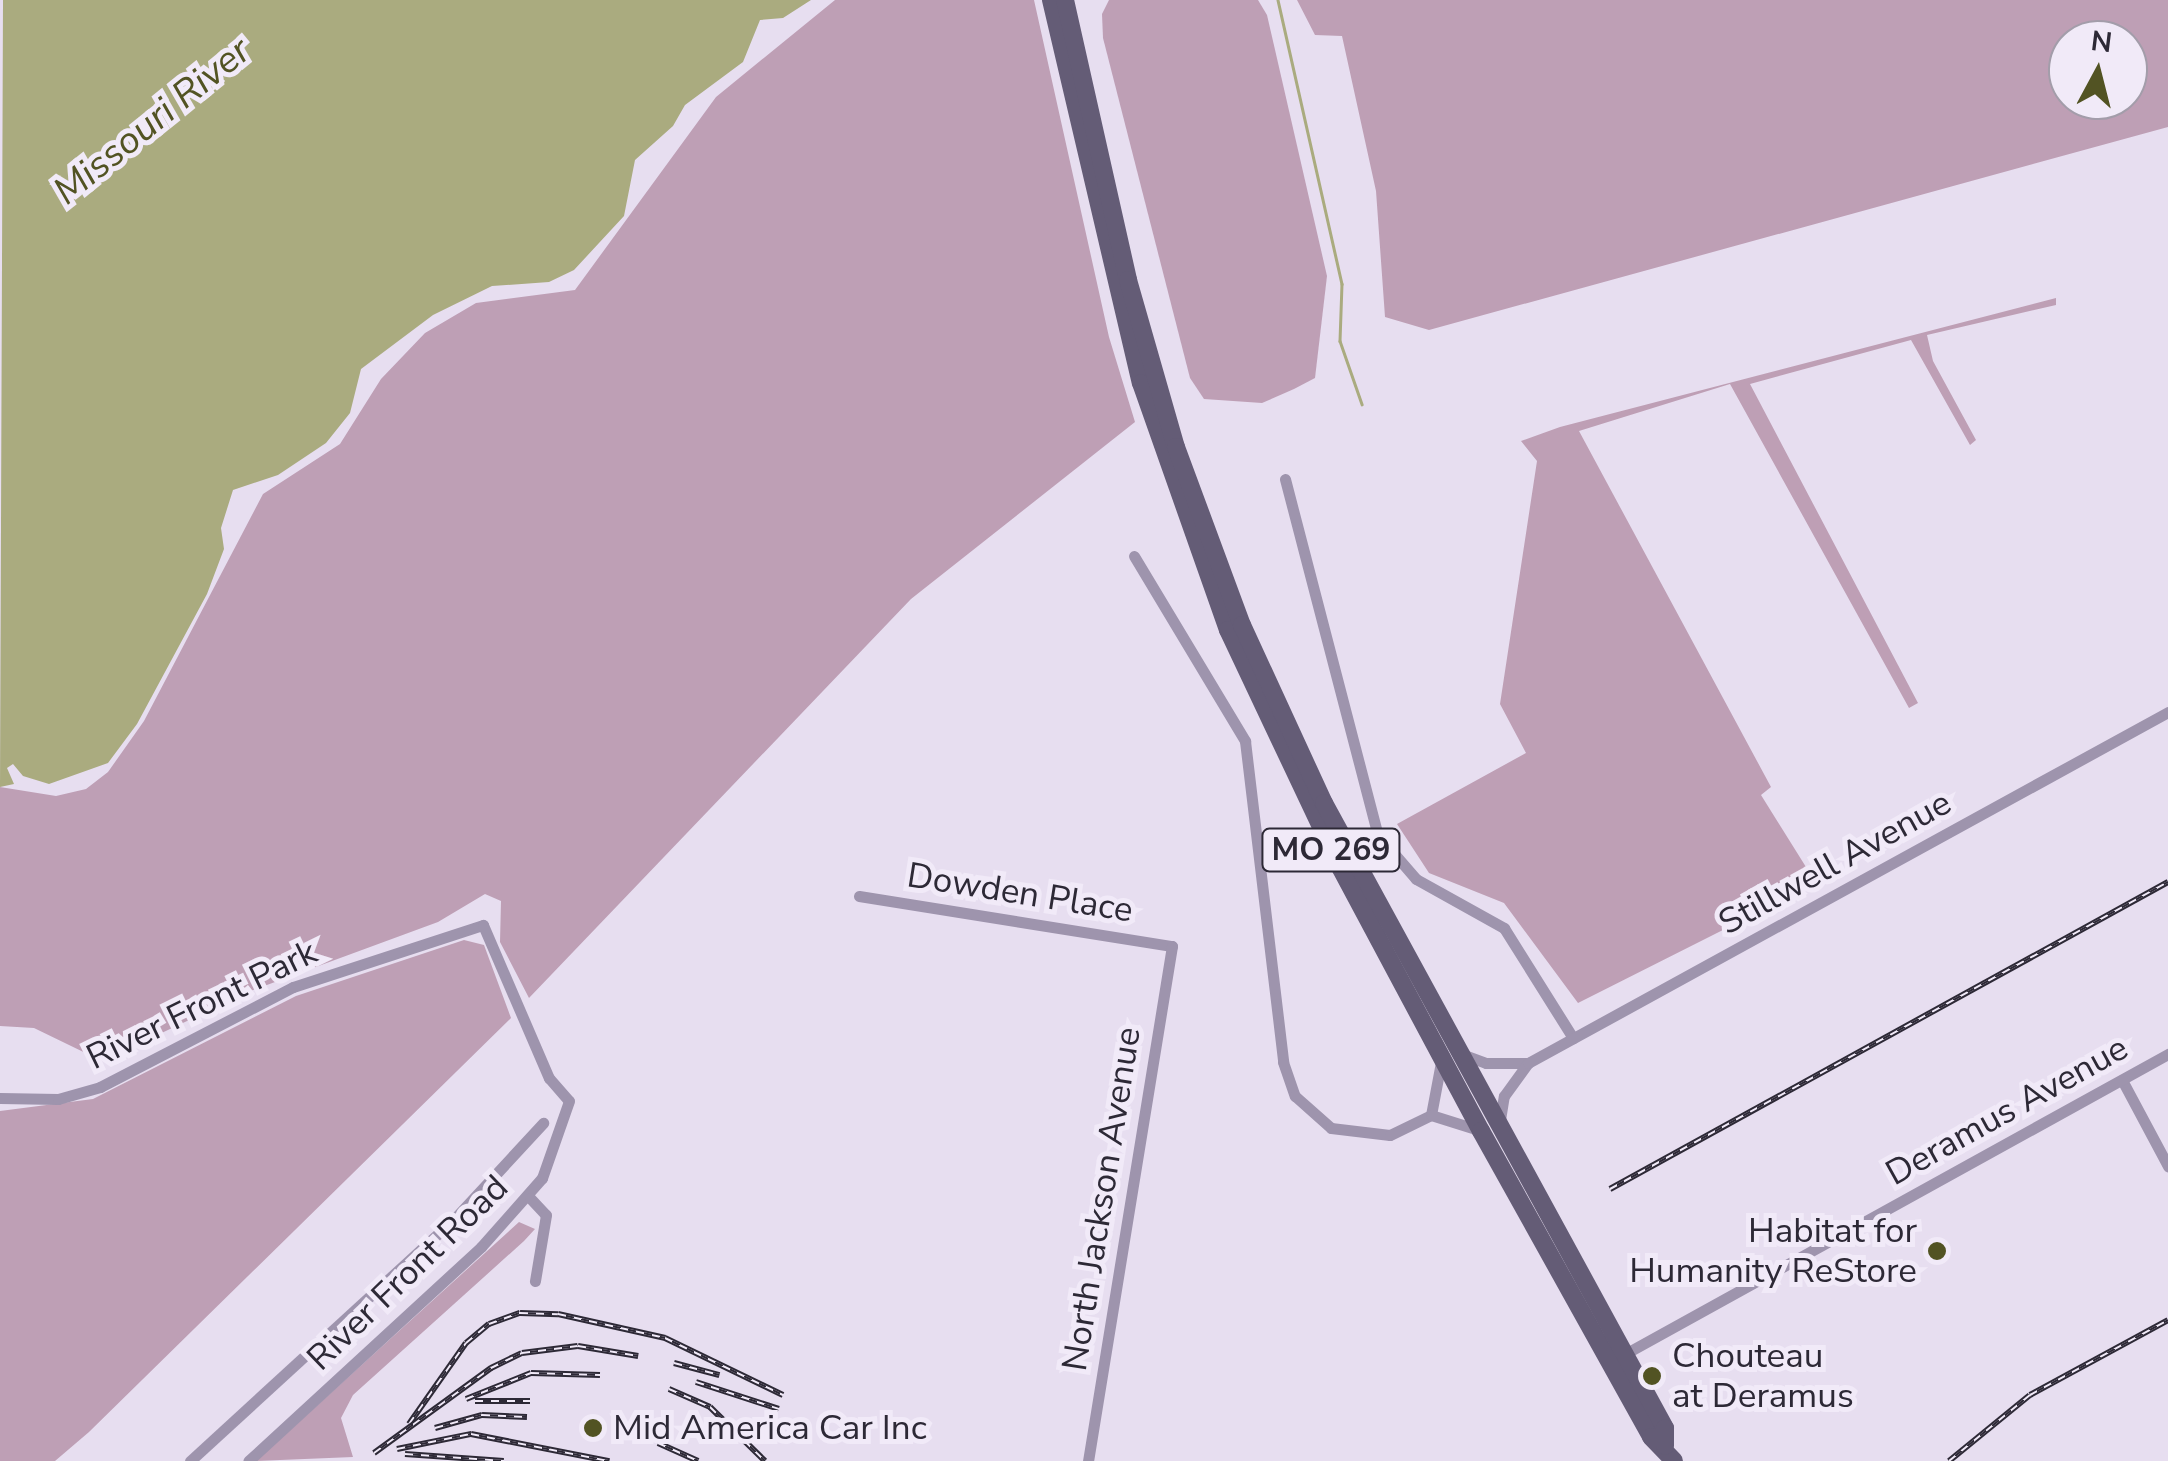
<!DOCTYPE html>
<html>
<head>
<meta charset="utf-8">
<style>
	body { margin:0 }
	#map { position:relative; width:2168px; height:1461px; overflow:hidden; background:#e7def0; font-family:"Nunito Sans",sans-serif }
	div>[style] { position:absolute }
	.green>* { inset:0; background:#be9fb5 }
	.water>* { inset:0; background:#aaab7f }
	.stream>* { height:2.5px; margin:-1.25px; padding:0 1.25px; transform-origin:1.25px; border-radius:1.25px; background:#aaab7f }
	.minor>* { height:11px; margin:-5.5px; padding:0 5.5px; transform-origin:5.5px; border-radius:5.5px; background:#9e94ad }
	.primary>* { height:18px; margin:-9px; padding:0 9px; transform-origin:9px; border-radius:9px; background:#645c76 }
	.rail>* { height:6px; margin-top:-3px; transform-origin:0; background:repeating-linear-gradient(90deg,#f1eaf8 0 8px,#2d2936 0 16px); box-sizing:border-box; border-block:2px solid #2d2936 }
	.dots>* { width:28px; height:28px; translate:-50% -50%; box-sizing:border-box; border:5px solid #f1eaf8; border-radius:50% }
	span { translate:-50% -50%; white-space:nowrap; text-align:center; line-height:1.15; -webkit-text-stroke:10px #f1eaf8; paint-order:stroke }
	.shield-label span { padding:2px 8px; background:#f1eaf8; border:2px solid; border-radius:8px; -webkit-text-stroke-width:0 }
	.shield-label { font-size:32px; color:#2d2936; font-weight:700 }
	.street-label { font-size:35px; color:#2d2936 }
	.poi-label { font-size:35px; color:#2d2936 }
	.right { translate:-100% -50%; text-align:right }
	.left { translate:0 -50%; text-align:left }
	.water-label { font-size:38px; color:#525323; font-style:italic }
	.north { position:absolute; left:2048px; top:20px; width:100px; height:100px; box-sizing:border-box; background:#f1eaf8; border:2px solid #a39daa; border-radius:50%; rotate:7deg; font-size:28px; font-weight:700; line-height:40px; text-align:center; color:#2d2936 }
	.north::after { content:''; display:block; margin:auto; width:35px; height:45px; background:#525323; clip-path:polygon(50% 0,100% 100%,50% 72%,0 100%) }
</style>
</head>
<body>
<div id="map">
	<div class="green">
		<div style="clip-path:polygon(835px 0,1034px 0,1109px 337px,1135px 422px,911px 599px,529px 998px,500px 942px,501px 901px,485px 894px,438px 922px,253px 990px,102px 1061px,34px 1028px,0 1026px,0 787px,56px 796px,86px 789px,108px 772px,144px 721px,263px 494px,340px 444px,381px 379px,425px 333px,476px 303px,575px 290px,716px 97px)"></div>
		<div style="clip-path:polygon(1109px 0,1258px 0,1267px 15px,1327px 276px,1315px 378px,1294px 389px,1262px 403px,1204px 399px,1190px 378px,1103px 38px,1102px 14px)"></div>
		<div style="clip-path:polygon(evenodd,1297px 0,2168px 0,2168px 127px,1429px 330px,1385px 317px,1376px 191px,1342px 36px,1315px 35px,1297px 0,2068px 40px,2128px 40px,2128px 100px,2068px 100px,2068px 40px)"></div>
		<div style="clip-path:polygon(2056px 298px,2056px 305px,1927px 335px,1933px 361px,1976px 440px,1970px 445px,1911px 340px,1750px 384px,1918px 703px,1909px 708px,1730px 384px,1579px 431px,1771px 787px,1761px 795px,1816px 883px,1578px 1003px,1504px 903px,1429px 873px,1397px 824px,1526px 753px,1500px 704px,1537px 461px,1521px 441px,1560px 427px)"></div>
		<div style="clip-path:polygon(464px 940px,484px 945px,511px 1018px,89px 1432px,55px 1461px,0 1461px,0 1111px,93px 1099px,296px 996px)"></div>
		<div style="clip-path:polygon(519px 1222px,535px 1229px,524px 1241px,353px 1395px,341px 1418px,353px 1457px,256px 1461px)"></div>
	</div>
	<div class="water">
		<div style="clip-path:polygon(3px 0,811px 0,783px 18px,760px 20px,743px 62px,685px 105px,673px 126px,635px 160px,624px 216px,574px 270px,549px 282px,492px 286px,433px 315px,361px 369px,350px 413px,326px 443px,278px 475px,233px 490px,221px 528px,224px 549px,207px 594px,137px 724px,108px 763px,49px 784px,23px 776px,13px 764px,7px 768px,14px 784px,0 787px)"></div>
	</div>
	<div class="stream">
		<div style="left:1278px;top:0;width:291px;rotate:77.3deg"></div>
		<div style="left:1342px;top:284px;width:57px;rotate:92deg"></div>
		<div style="left:1340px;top:341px;width:67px;rotate:70.8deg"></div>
	</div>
	<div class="minor">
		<div style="left:1285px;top:479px;width:368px;rotate:75.4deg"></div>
		<div style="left:1378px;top:835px;width:58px;rotate:49.2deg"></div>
		<div style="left:1416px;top:879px;width:101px;rotate:29.1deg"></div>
		<div style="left:1504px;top:928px;width:130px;rotate:57.9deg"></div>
		<div style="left:1134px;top:556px;width:216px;rotate:59deg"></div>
		<div style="left:1245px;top:741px;width:323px;rotate:83.2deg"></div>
		<div style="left:1283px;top:1062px;width:36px;rotate:71deg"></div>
		<div style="left:1295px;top:1096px;width:48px;rotate:41.6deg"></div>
		<div style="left:1331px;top:1128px;width:59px;rotate:6.8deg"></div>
		<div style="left:1390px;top:1135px;width:46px;rotate:-26deg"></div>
		<div style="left:1431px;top:1115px;width:54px;rotate:-79.3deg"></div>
		<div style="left:859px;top:896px;width:317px;rotate:9.1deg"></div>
		<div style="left:1172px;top:946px;width:522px;rotate:99.26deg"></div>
		<div style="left:1464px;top:1055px;width:23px;rotate:20deg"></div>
		<div style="left:1486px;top:1063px;width:42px"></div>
		<div style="left:2122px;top:1080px;width:98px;rotate:61.9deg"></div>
		<div style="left:0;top:1098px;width:58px;rotate:1deg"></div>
		<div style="left:58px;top:1099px;width:44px;rotate:-15.9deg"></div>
		<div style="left:100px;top:1087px;width:217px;rotate:-27.4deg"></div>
		<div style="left:293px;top:987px;width:200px;rotate:-18.1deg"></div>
		<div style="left:483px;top:925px;width:167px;rotate:66.7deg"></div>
		<div style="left:549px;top:1078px;width:30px;rotate:49deg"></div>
		<div style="left:569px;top:1101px;width:82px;rotate:109.3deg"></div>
		<div style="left:542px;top:1178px;width:92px;rotate:131.5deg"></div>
		<div style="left:481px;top:1247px;width:316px;rotate:137.4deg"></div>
		<div style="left:1431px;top:1115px;width:50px;rotate:17.4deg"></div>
		<div style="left:1500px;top:1120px;width:24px;rotate:-81deg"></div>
		<div style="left:1504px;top:1096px;width:41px;rotate:-54deg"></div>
		<div style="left:1528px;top:1063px;width:730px;rotate:-28.74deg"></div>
		<div style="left:530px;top:1198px;width:23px;rotate:47deg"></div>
		<div style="left:546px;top:1215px;width:67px;rotate:99.5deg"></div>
		<div style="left:1623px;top:1355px;width:623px;rotate:-28.91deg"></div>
		<div style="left:190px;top:1461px;width:362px;rotate:-42.5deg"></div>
		<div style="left:457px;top:1216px;width:127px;rotate:-47.2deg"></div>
	</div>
	<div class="primary">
		<div style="left:1051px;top:0;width:393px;rotate:76.8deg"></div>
		<div style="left:1141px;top:383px;width:262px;rotate:70.6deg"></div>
		<div style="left:1228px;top:630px;width:262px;rotate:64.7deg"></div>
		<div style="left:1340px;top:867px;width:299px;rotate:61.9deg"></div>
		<div style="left:1481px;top:1131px;width:350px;rotate:60.9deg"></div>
		<div style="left:1651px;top:1437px;width:33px;rotate:46deg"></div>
		<div style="left:1065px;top:0;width:287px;rotate:77.3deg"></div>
		<div style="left:1128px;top:280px;width:174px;rotate:74deg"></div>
		<div style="left:1176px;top:447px;width:190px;rotate:69.7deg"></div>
		<div style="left:1242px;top:625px;width:196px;rotate:65.3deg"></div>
		<div style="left:1324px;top:803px;width:712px;rotate:61.38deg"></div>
		<div style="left:1665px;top:1428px;width:18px;rotate:90deg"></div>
	</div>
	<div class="rail">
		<div style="left:1610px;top:1189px;width:637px;rotate:-28.82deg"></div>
		<div style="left:674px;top:1363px;width:47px;rotate:14.9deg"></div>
		<div style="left:696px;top:1382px;width:87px;rotate:18deg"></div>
		<div style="left:669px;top:1389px;width:45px;rotate:23.7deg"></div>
		<div style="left:710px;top:1407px;width:77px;rotate:44.5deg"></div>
		<div style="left:466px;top:1399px;width:70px;rotate:-21.8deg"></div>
		<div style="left:531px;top:1373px;width:69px;rotate:1.7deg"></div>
		<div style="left:475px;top:1401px;width:55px"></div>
		<div style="left:409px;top:1424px;width:99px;rotate:-54.9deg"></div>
		<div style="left:466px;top:1343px;width:30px;rotate:-40deg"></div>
		<div style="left:489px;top:1324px;width:33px;rotate:-20deg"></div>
		<div style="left:520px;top:1313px;width:38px;rotate:2deg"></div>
		<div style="left:558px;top:1314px;width:110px;rotate:12.6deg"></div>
		<div style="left:665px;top:1338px;width:131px;rotate:25.8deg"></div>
		<div style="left:435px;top:1428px;width:49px;rotate:-15.5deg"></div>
		<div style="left:482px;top:1415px;width:45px;rotate:2.5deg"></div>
		<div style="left:658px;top:1443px;width:44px;rotate:24.2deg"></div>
		<div style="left:397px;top:1449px;width:76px;rotate:-11.5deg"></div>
		<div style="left:471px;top:1434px;width:141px;rotate:11.1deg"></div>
		<div style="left:374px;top:1453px;width:145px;rotate:-36deg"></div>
		<div style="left:491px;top:1368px;width:34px;rotate:-26deg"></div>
		<div style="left:522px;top:1353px;width:56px;rotate:-7.1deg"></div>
		<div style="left:578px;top:1346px;width:61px;rotate:9.5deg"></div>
		<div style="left:405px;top:1454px;width:99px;rotate:4deg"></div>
		<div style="left:1949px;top:1461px;width:104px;rotate:-39.2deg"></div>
		<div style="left:2030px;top:1395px;width:157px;rotate:-28.5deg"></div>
	</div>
	<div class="dots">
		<div style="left:1937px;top:1251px;background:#525323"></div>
		<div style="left:1652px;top:1376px;background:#525323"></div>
		<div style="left:593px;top:1428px;background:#525323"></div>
	</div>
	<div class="shield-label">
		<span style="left:1331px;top:850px">MO 269</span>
	</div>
	<div class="street-label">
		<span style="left:1835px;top:863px;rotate:-29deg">Stillwell Avenue</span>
		<span style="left:1020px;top:893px;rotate:9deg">Dowden Place</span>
		<span style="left:202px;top:1005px;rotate:-26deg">River Front Park</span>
		<span style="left:2007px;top:1111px;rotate:-29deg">Deramus Avenue</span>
		<span style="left:1102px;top:1199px;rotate:-81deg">North Jackson Avenue</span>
		<span style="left:408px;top:1273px;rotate:-44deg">River Front Road</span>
	</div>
	<div class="poi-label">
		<span class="right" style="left:1917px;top:1251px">Habitat for<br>Humanity ReStore</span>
		<span class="left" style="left:1672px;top:1376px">Chouteau<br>at Deramus</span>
		<span class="left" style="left:613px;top:1428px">Mid America Car Inc</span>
	</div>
	<div class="water-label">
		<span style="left:152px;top:121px;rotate:-39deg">Missouri River</span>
	</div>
	<div class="north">N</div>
</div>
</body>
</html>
